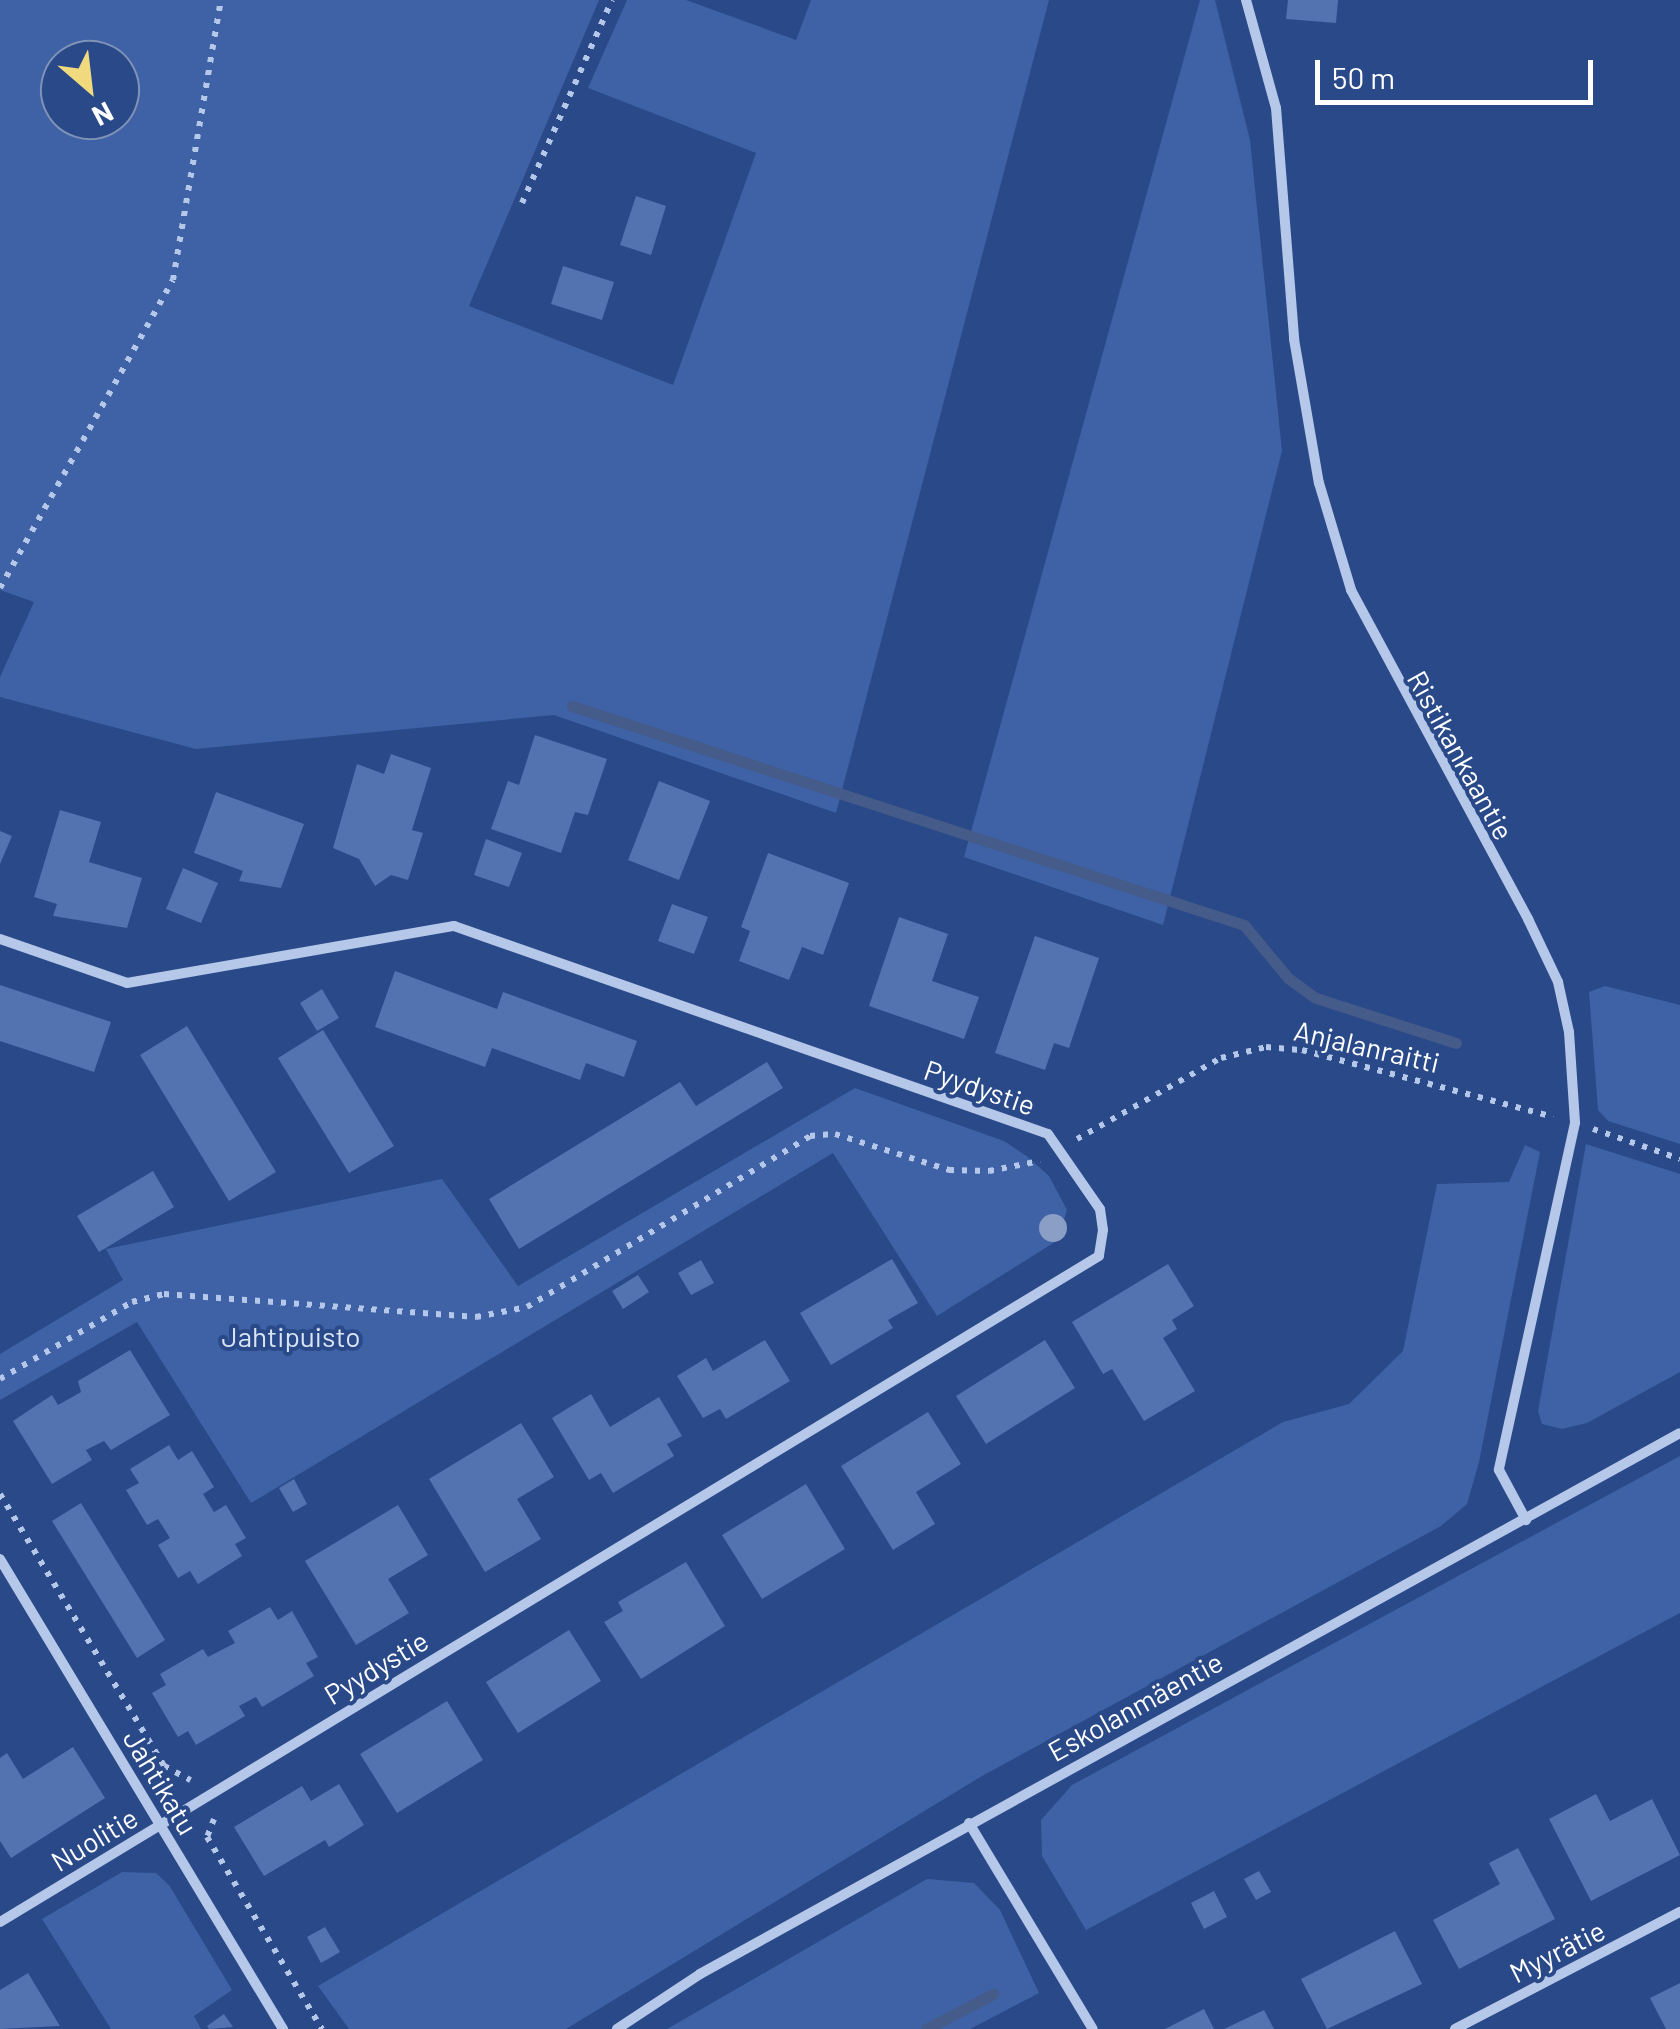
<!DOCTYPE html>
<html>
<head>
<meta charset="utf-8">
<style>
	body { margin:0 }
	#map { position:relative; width:1680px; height:2029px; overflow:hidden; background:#294989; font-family:Barlow,sans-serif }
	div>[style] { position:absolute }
	.green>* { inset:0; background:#3e62a5 }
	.stream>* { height:11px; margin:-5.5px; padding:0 5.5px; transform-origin:5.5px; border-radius:5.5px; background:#455b89 }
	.building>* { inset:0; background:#5272b0 }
	.path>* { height:6px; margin-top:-3px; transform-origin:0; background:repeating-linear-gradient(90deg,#b6c8e9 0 5px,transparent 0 13px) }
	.minor>* { height:10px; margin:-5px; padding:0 5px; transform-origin:5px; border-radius:5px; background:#b6c8e9 }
	.trees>* { width:28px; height:28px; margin:-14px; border-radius:50%; background:#8a9ec6 }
	span { translate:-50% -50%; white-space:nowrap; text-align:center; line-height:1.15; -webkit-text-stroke:8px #294989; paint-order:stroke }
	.street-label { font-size:28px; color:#fff }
	.park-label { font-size:28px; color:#dae4f7 }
	.north { position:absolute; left:40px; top:40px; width:100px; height:100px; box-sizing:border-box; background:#294989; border:2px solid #7f92b8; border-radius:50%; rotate:152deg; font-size:28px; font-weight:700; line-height:40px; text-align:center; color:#fff }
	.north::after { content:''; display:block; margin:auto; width:35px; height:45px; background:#f0da7d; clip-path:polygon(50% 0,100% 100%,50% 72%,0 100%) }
	.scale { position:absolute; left:1315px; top:60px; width:278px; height:45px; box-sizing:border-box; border:5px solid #fff; border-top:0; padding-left:12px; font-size:30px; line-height:35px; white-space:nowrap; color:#fff; -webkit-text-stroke:8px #294989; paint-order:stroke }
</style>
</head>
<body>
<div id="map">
	<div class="green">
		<div style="clip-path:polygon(evenodd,0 0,599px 0,469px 306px,673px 385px,756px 153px,588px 88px,627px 0,686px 0,796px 40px,811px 0,1049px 0,836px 813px,554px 715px,196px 749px,0 697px,0 677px,34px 602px,0 590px,0 0,60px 60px,120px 60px,120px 120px,60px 120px,60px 60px)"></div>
		<div style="clip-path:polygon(1200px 0,1215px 0,1250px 140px,1282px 451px,1163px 925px,964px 857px)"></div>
		<div style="clip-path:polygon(1605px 986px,1680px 1005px,1680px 1144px,1608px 1121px,1598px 1110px,1589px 992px)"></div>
		<div style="clip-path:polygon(855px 1088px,1004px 1141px,1028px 1157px,1049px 1176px,1067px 1210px,1058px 1240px,937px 1316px,833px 1153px,251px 1503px,137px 1322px,0 1400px,0 1354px,123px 1280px,106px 1249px,442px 1179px,518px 1286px)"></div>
		<div style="clip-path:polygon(1586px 1144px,1680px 1174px,1680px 1372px,1587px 1423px,1562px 1429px,1542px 1424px,1538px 1411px)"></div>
		<div style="clip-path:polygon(1525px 1145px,1540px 1152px,1479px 1462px,1467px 1504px,1441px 1526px,982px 1776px,566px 2029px,349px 2029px,318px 1986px,1283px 1422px,1349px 1404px,1403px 1351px,1437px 1184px,1509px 1182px)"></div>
		<div style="clip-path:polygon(1680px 1456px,1680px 1613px,1086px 1930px,1042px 1856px,1041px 1820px,1072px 1785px)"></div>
		<div style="clip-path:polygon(122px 1872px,156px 1873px,169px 1885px,232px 1990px,194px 2016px,201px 2029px,111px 2029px,42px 1919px)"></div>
		<div style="clip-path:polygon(927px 1879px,974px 1883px,1000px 1910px,1039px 1993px,970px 2029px,667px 2029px)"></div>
	</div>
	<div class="stream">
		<div style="left:572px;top:706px;width:707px;rotate:18.05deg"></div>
		<div style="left:1244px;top:925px;width:69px;rotate:50.3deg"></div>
		<div style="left:1288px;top:978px;width:34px;rotate:36deg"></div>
		<div style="left:1316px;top:998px;width:147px;rotate:17.8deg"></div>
		<div style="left:926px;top:2029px;width:76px;rotate:-27.6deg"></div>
	</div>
	<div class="building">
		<div style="clip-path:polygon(1288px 0,1338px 0,1336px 23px,1286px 19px)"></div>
		<div style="clip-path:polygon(636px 196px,666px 206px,651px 255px,620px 245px)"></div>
		<div style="clip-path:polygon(563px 266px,614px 282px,602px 320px,551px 304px)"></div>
		<div style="clip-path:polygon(535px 735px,607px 759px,588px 815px,575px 812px,561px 853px,491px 829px,508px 781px,519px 785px)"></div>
		<div style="clip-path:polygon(391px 754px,431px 768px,412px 830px,423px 833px,408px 880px,391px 875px,375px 886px,359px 859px,333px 848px,357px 764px,384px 774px)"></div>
		<div style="clip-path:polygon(659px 781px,710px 801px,679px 880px,628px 860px)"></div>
		<div style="clip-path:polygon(216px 792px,304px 824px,281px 888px,239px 881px,243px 871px,194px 853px)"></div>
		<div style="clip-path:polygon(60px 810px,101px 822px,89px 862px,142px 878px,127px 928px,53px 916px,57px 904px,34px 897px)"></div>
		<div style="clip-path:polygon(0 831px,12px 836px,0 864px)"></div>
		<div style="clip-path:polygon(486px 839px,522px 853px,509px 887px,474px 875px)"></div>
		<div style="clip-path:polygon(768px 853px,849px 883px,823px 955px,802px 947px,789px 980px,739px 961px,750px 931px,741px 927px)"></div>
		<div style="clip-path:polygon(183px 868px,218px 883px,201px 923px,166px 909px)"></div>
		<div style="clip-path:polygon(672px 904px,708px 917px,694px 954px,658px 941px)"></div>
		<div style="clip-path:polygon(899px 917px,948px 934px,932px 981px,979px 997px,964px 1039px,869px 1006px)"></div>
		<div style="clip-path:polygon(1035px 936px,1099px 958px,1069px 1048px,1054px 1043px,1045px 1070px,995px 1053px)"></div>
		<div style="clip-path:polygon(395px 971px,497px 1009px,503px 992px,637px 1041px,624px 1077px,586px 1063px,580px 1080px,492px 1048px,485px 1067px,375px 1027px)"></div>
		<div style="clip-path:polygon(0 985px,111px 1022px,94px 1072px,0 1041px)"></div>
		<div style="clip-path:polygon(322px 989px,339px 1018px,317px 1031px,300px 1003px)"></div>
		<div style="clip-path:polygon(187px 1026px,276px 1172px,229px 1201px,140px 1055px)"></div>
		<div style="clip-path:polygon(323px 1030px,394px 1146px,349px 1173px,278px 1058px)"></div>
		<div style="clip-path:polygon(767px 1062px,783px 1088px,519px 1249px,489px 1199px,680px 1082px,696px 1106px)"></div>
		<div style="clip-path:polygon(153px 1171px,174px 1207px,99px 1252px,77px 1216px)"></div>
		<div style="clip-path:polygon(892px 1259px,918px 1303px,888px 1320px,893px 1328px,831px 1365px,800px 1313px)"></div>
		<div style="clip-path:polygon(701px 1260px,714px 1283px,691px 1295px,678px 1273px)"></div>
		<div style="clip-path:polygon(1168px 1264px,1194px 1306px,1172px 1320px,1177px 1329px,1163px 1338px,1195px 1391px,1144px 1421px,1112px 1369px,1103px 1374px,1072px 1322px)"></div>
		<div style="clip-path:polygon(638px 1275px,649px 1292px,623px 1309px,612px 1291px)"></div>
		<div style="clip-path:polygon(765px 1340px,790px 1381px,726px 1419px,720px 1409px,703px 1418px,677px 1376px,706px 1358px,713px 1371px)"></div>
		<div style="clip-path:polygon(1045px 1340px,1075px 1388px,986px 1444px,956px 1396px)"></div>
		<div style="clip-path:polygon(130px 1350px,170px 1415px,111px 1450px,104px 1441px,86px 1450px,92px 1460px,52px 1484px,13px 1421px,52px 1395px,58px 1405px,81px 1392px,78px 1381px)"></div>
		<div style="clip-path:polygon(591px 1394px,610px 1427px,659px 1397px,682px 1436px,667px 1444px,674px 1456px,613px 1493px,601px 1473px,589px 1480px,552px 1418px)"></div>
		<div style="clip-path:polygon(928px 1412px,961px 1464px,916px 1492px,935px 1524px,893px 1550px,841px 1466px)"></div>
		<div style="clip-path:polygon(521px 1423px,554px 1477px,517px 1499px,541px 1539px,485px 1572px,429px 1479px)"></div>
		<div style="clip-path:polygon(169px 1445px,178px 1460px,192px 1451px,214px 1487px,203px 1494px,214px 1512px,226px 1505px,246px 1538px,235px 1544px,242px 1556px,198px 1584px,190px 1571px,178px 1578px,158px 1545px,170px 1538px,158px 1519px,147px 1525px,126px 1490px,139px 1483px,130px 1469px)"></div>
		<div style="clip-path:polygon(294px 1479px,307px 1504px,293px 1512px,279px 1488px)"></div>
		<div style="clip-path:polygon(806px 1484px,845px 1549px,762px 1599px,722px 1535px)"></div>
		<div style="clip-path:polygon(81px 1503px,165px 1640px,137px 1658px,52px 1521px)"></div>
		<div style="clip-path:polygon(398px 1505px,428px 1555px,388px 1579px,409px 1613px,356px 1645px,305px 1561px)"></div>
		<div style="clip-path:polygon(686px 1562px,725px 1626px,641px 1679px,604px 1622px,623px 1611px,618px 1602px)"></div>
		<div style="clip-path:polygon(270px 1607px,278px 1620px,292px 1611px,318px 1657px,306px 1663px,314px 1676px,262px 1707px,256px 1697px,239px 1706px,245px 1716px,196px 1745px,188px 1731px,178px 1737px,152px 1693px,166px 1685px,160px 1674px,203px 1649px,208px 1657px,235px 1643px,228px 1631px)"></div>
		<div style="clip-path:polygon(569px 1630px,601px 1681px,518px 1733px,486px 1682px)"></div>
		<div style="clip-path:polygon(447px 1701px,483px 1760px,397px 1813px,360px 1754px)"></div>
		<div style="clip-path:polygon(73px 1747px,105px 1798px,11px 1858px,0 1841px,0 1758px,7px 1753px,23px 1779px)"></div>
		<div style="clip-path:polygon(339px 1784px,364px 1825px,329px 1847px,325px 1840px,264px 1876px,234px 1827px,302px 1786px,311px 1801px)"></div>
		<div style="clip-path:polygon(1596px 1794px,1610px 1821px,1652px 1799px,1680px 1855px,1591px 1901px,1549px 1819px)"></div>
		<div style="clip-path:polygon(1518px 1848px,1555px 1919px,1459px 1969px,1433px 1920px,1500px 1884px,1489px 1863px)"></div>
		<div style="clip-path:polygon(1259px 1871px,1271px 1892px,1256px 1900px,1244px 1879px)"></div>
		<div style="clip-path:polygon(1214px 1891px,1227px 1917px,1204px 1929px,1191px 1903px)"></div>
		<div style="clip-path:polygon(325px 1927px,340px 1952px,321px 1963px,307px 1937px)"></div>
		<div style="clip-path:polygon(1395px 1931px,1422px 1984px,1327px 2029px,1301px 1979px)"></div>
		<div style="clip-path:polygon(28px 1973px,60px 2026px,0 2029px,0 1990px)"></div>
		<div style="clip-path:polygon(1680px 1983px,1680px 2029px,1666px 2029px,1650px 1998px)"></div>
		<div style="clip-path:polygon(1204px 2009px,1214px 2029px,1165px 2029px)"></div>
		<div style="clip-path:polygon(1264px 2010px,1274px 2029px,1224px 2029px)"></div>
		<div style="clip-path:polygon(224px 2014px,233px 2027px,209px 2029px,207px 2026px)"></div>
	</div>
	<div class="path">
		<div style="left:522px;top:203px;width:222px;rotate:-66.1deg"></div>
		<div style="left:0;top:588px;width:353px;rotate:-60.7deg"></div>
		<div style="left:173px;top:280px;width:284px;rotate:-80.3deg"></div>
		<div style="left:1593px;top:1129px;width:92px;rotate:19deg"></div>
		<div style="left:1077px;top:1139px;width:165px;rotate:-29.4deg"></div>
		<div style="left:1221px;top:1058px;width:46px;rotate:-13.7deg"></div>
		<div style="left:1266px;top:1047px;width:36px;rotate:5deg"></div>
		<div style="left:1302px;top:1050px;width:260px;rotate:14.9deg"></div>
		<div style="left:0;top:1379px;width:153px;rotate:-30.3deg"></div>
		<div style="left:132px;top:1302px;width:33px;rotate:-14deg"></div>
		<div style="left:164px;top:1294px;width:313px;rotate:4.2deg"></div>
		<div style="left:476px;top:1317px;width:52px;rotate:-11.1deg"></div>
		<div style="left:527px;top:1307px;width:331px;rotate:-31.1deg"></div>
		<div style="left:810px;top:1136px;width:25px;rotate:-5deg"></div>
		<div style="left:835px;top:1134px;width:120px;rotate:17.5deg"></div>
		<div style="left:949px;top:1170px;width:40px;rotate:1.4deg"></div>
		<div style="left:989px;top:1171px;width:52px;rotate:-11.1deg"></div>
		<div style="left:0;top:1494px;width:318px;rotate:58.9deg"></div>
		<div style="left:164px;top:1766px;width:30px;rotate:28deg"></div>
		<div style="left:214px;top:1819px;width:19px;rotate:111deg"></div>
		<div style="left:207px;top:1837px;width:224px;rotate:59.1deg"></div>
	</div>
	<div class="minor">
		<div style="left:1246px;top:0;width:112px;rotate:74.5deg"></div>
		<div style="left:1276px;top:108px;width:232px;rotate:85.5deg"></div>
		<div style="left:1294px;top:339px;width:146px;rotate:80.2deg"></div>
		<div style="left:1319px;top:483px;width:112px;rotate:73.3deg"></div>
		<div style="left:1351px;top:590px;width:374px;rotate:61.7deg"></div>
		<div style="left:1528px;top:919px;width:70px;rotate:64.5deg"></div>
		<div style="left:1558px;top:982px;width:51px;rotate:77.6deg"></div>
		<div style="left:1569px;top:1032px;width:91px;rotate:86.2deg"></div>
		<div style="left:1575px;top:1123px;width:355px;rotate:102.4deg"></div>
		<div style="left:1499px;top:1470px;width:57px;rotate:61.6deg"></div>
		<div style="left:0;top:939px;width:134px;rotate:19.1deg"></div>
		<div style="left:127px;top:983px;width:332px;rotate:-9.9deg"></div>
		<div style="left:454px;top:926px;width:629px;rotate:19.3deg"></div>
		<div style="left:1048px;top:1134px;width:91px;rotate:55.3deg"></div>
		<div style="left:1100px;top:1209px;width:21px;rotate:82deg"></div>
		<div style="left:1103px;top:1230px;width:26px;rotate:99deg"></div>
		<div style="left:1099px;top:1256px;width:1285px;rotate:148.78deg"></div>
		<div style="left:0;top:1559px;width:549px;rotate:58.95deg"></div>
		<div style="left:969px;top:1823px;width:240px;rotate:59deg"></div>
		<div style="left:617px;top:2029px;width:100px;rotate:-33.5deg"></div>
		<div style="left:700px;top:1974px;width:1119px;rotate:-28.9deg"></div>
		<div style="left:1455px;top:2029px;width:254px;rotate:-27.5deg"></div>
	</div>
	<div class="trees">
		<div style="left:1053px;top:1228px"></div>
	</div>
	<div class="street-label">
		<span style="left:1461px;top:755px;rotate:61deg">Ristikankaantie</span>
		<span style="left:1367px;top:1046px;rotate:13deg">Anjalanraitti</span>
		<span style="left:980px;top:1087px;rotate:19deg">Pyydystie</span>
		<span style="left:376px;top:1667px;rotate:-31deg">Pyydystie</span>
		<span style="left:1135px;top:1706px;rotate:-29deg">Eskolanmäentie</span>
		<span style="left:161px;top:1782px;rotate:59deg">Jahtikatu</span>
		<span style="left:94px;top:1839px;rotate:-31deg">Nuolitie</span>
		<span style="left:1557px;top:1951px;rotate:-27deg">Myyrätie</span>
	</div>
	<div class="park-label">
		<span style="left:291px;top:1336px">Jahtipuisto</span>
	</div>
	<div class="north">N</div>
	<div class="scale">50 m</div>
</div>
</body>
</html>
